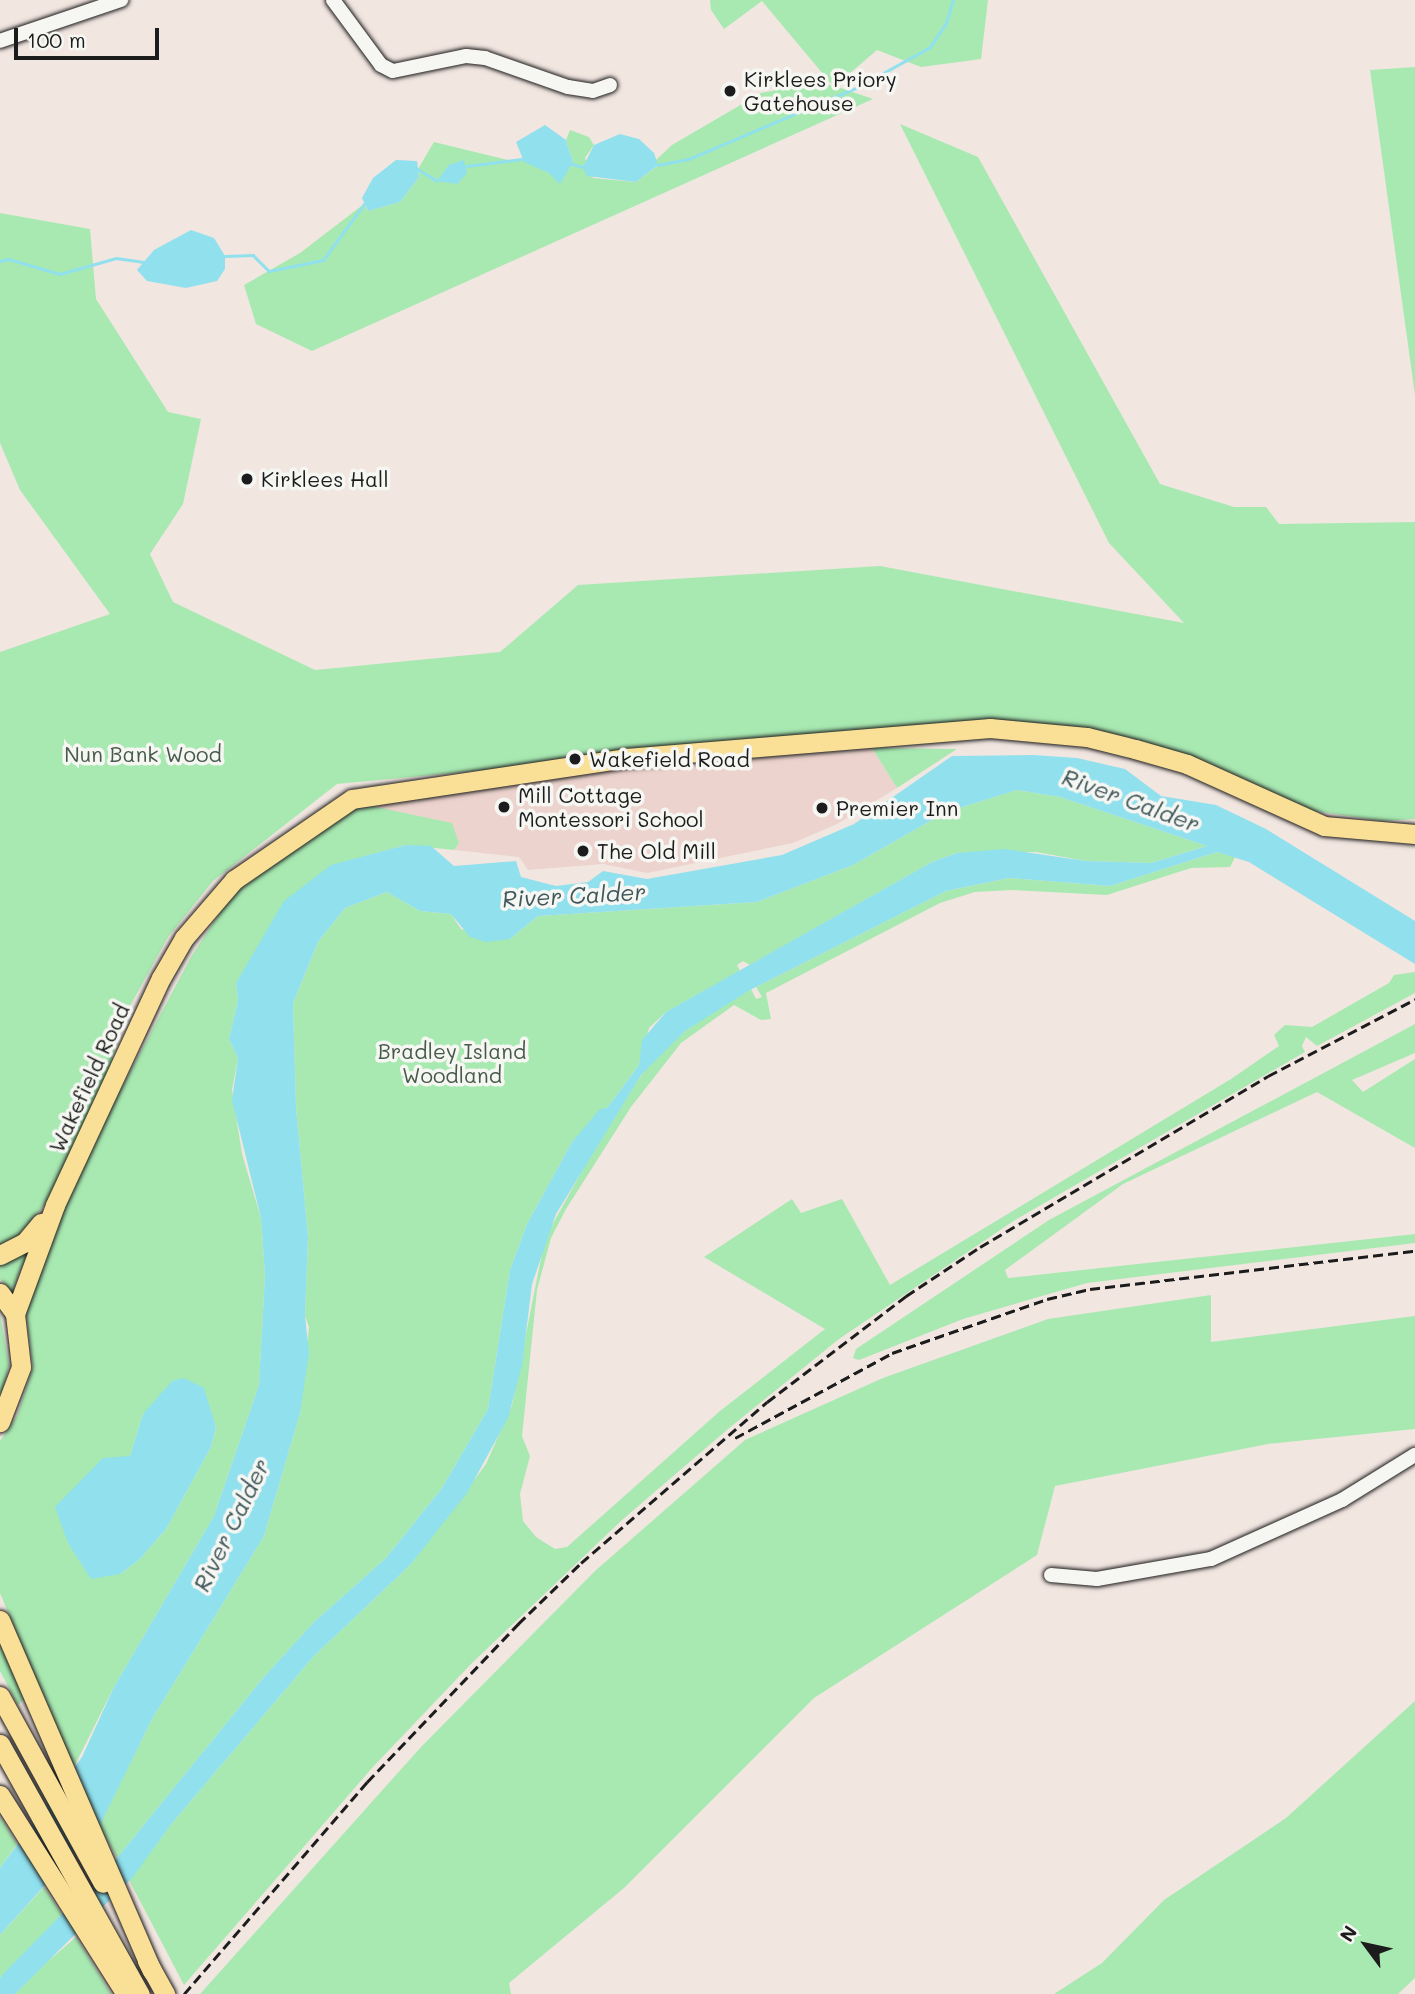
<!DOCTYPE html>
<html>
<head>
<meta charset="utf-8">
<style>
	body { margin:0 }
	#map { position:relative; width:1415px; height:1994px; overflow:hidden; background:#f2e6e1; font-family:Mali,sans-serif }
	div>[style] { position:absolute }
	.built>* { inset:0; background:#edd3cd }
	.green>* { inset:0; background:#a8e9b2 }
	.water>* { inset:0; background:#90e0ed }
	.stream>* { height:2.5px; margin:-1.25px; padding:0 1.25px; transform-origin:1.25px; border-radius:1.25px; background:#90e0ed }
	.roads { filter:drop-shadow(0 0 2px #1c1c1c) drop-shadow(0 0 2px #1c1c1c) }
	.minor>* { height:14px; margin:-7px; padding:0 7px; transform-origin:7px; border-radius:7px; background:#f6f6f2 }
	.highway>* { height:19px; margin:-9.5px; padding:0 9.5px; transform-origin:9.5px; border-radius:9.5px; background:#fadf96 }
	.rail>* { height:2.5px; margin-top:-1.25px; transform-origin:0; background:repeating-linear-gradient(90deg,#1c1c1c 0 10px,transparent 0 15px) }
	.dots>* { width:19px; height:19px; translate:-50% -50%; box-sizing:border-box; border:4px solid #f6f6f2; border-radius:50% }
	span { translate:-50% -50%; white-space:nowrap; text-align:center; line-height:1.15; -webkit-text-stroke:7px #f6f6f2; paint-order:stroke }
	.poi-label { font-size:21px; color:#1c1c1c }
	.left { translate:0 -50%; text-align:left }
	.park-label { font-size:21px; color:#465a49 }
	.street-label { font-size:21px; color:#1c1c1c }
	.water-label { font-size:23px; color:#3f575b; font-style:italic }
	.north { position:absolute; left:1331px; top:1910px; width:70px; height:70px; -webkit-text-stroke:5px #f6f6f2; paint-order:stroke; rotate:303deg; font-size:19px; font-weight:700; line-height:28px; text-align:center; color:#1c1c1c }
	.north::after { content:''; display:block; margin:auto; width:24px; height:32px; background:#1c1c1c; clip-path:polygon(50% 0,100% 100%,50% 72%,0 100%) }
	.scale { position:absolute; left:14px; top:28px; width:145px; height:32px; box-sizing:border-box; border:4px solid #1c1c1c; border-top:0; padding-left:9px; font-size:21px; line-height:24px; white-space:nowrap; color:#1c1c1c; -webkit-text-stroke:5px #f6f6f2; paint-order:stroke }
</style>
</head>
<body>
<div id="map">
	<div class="built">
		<div style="clip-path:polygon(872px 748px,897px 788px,837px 824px,793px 843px,647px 873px,603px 864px,528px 870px,519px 857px,454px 850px,459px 843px,368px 805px,611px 766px)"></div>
	</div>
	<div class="green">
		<div style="clip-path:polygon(710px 0,988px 0,981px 59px,921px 67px,877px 50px,835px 86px,873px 99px,312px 351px,256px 324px,244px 285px,300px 253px,364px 204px,368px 211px,400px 202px,419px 177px,418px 169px,434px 142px,508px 160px,522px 159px,549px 173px,573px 162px,566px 140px,570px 130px,589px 137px,594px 145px,585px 158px,593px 178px,636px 182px,657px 166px,656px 160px,672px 145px,761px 93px,820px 82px,833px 86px,762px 1px,724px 29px,711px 10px)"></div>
		<div style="clip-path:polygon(1415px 67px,1415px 395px,1370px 70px)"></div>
		<div style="clip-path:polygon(900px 124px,978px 157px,1160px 484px,1234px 507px,1266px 507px,1279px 524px,1415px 522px,1415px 819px,1383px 821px,1307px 810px,1182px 755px,977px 724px,337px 784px,213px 881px,168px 937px,125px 1015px,102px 1092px,47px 1201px,24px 1232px,0 1246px,0 652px,110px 614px,20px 490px,0 443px,0 213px,90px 229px,96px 299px,168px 412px,201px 419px,183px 504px,150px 554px,173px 602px,315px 670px,500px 652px,578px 585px,880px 566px,1184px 623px,1109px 543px)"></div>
		<div style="clip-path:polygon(872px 748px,957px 749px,897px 788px)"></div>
		<div style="clip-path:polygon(1017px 790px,1060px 797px,1207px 846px,1151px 863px,1086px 861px,1036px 852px,957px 853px,932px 862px,750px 965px,743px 961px,737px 965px,740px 971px,666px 1012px,649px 1028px,639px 1065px,607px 1108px,572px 1142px,527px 1224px,510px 1270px,488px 1409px,442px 1488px,386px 1558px,313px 1623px,263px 1678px,117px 1858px,99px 1825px,152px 1719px,264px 1536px,300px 1413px,309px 1327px,305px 1316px,308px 1237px,296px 1107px,293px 1003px,318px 942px,345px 908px,387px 892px,420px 911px,451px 914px,461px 929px,510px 939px,538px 916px,757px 902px,853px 865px,946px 812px)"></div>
		<div style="clip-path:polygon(evenodd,362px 804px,452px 823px,459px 843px,454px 850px,406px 845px,330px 866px,236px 983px,238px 1001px,229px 1039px,238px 1058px,232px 1090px,242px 1154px,261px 1218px,265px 1275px,259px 1385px,214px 1516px,114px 1687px,73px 1769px,0 1593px,0 1441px,17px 1416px,33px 1367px,25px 1305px,30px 1282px,98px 1132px,191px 957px,231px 896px,263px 867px,362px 804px,203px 1388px,216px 1427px,211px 1447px,166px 1529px,139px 1560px,120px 1574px,68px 1543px,59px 1509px,130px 1456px,143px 1414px,203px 1388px)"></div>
		<div style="clip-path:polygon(1217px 852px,1235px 857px,1230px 867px,1191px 868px,1107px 895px,1012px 890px,975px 892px,940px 903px,766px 993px,771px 1019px,761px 1020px,734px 1005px,681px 1043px,631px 1107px,566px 1209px,551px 1238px,537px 1290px,522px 1436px,530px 1456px,520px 1494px,523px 1521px,536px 1537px,555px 1549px,567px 1547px,720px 1411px,825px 1329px,704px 1257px,792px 1199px,801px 1213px,842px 1199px,890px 1285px,1231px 1079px,1279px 1046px,1274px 1035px,1285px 1025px,1312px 1027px,1389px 983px,1394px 975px,1415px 972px,1415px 993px,1317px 1046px,1306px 1037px,1302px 1046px,1305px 1052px,1015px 1220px,839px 1339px,728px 1429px,622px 1520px,471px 1664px,372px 1768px,184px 1985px,129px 1880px,173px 1822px,313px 1657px,411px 1564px,486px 1464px,512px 1405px,545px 1238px,614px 1113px,650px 1063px,685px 1031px,731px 1000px,751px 989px,756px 999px,762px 997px,756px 987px,946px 891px,1009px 878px,1110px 886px)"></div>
		<div style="clip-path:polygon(1415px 1024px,1415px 1053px,1352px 1080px,1363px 1092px,1415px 1059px,1415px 1148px,1317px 1092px,1123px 1184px,1005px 1270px,1008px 1278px,1415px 1234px,1415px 1243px,1087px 1283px,963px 1319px,859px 1360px,853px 1358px,856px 1349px,1049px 1220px)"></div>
		<div style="clip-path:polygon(31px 1248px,18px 1276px,12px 1294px,0 1279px,0 1262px)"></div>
		<div style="clip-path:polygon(1211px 1295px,1211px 1342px,1415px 1316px,1415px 1429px,1268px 1444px,1055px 1486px,1037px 1555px,814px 1698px,624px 1888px,509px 1983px,511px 1994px,200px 1994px,421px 1747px,595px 1571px,745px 1440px,883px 1378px,1048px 1319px)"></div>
		<div style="clip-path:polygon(0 1314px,9px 1365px,0 1402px)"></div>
		<div style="clip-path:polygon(0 1638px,24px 1699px,18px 1705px,0 1671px)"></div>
		<div style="clip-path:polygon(1415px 1701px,1415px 1978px,1398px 1994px,1054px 1994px,1102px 1963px,1164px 1900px,1286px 1818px)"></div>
		<div style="clip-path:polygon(0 1817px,17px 1844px,0 1868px)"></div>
		<div style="clip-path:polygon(44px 1887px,63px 1916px,0 1978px,0 1935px)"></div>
		<div style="clip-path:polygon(76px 1937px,111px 1994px,15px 1994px,39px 1969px)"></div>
	</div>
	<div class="water">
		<div style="clip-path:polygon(545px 125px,566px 140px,573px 162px,560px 184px,549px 173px,524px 162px,516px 142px)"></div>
		<div style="clip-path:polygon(620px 134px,639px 139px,654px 153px,658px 165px,636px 182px,587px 176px,583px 167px,594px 145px)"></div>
		<div style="clip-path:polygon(396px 160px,417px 161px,419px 177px,400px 202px,368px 211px,362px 198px,373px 178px)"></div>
		<div style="clip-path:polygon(464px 160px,467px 173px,457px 184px,437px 181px,449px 165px)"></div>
		<div style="clip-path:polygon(191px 230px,214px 238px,225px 256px,225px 269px,217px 281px,186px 288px,147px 281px,137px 270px,154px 250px)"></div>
		<div style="clip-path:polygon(1033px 755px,1077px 758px,1125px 769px,1161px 796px,1216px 805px,1266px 829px,1415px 921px,1415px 964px,1249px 862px,1217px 852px,1110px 886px,1009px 878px,946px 891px,750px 990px,685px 1031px,641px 1075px,556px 1214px,532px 1284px,522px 1365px,508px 1418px,467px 1493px,411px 1564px,313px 1657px,173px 1822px,132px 1878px,15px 1994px,0 1994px,0 1978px,7px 1970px,117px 1858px,263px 1678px,313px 1623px,386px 1558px,442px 1488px,488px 1409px,510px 1270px,527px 1224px,572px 1142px,600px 1109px,607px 1108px,639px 1065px,642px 1040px,666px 1012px,932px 862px,957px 853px,1005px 849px,1086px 861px,1151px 863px,1207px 846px,1060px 797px,1017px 790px,946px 812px,853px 865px,757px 902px,538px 916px,510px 939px,486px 942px,470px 937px,451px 914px,420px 911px,387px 892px,345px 908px,318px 942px,293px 1003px,296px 1107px,308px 1237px,305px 1316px,309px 1353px,300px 1413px,264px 1536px,152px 1719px,101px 1823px,0 1935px,0 1868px,82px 1757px,114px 1687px,214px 1516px,259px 1385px,265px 1275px,261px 1218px,232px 1100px,238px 1058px,229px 1039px,238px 1001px,236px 983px,284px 901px,331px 865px,406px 845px,431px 846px,454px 866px,516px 861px,521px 877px,556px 886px,588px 882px,603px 871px,647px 879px,782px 855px,854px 824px,952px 756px)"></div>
		<div style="clip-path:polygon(184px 1378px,204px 1388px,216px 1427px,211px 1447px,166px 1529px,139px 1560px,120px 1574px,91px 1579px,68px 1543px,55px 1507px,103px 1458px,130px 1456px,143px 1414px,172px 1381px)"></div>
	</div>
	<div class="stream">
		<div style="left:572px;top:164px;width:11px;rotate:15deg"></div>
		<div style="left:658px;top:165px;width:32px;rotate:-11deg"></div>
		<div style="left:689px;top:159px;width:186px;rotate:-23.1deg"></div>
		<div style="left:860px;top:86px;width:80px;rotate:-29.1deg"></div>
		<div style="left:930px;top:47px;width:29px;rotate:-56deg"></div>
		<div style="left:946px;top:23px;width:24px;rotate:-73deg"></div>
		<div style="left:467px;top:166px;width:55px;rotate:-7.3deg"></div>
		<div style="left:418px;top:169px;width:22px;rotate:32deg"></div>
		<div style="left:225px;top:256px;width:28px;rotate:-2deg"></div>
		<div style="left:253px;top:255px;width:23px;rotate:45deg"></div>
		<div style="left:269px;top:271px;width:55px;rotate:-11.5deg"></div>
		<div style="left:323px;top:260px;width:69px;rotate:-53.8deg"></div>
		<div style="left:0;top:261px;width:9px;rotate:-13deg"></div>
		<div style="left:9px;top:259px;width:53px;rotate:16.4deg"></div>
		<div style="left:60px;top:274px;width:58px;rotate:-15.9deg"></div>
		<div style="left:116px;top:258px;width:28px;rotate:8deg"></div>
	</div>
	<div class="roads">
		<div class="minor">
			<div style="left:333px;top:0;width:81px;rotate:53.6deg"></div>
			<div style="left:381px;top:65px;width:13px;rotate:27deg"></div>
			<div style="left:393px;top:71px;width:75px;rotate:-11.6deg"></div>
			<div style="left:466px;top:56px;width:19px;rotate:6deg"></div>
			<div style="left:485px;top:58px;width:88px;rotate:19.3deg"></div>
			<div style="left:568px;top:87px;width:25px;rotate:9deg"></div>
			<div style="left:593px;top:91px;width:18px;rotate:-19deg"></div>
			<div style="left:0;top:41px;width:128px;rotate:-18.7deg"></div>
			<div style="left:1051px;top:1575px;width:46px;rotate:5deg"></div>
			<div style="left:1097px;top:1579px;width:116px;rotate:-10deg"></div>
			<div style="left:1211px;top:1559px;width:144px;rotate:-24.2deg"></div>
			<div style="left:1342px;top:1500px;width:86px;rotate:-31.7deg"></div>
		</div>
		<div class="highway">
			<div style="left:0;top:1255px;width:28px;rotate:-27deg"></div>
			<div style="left:25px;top:1242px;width:25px;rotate:-50deg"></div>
			<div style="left:0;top:1293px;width:26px;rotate:54deg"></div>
			<div style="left:15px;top:1314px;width:53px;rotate:83.5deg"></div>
			<div style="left:21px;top:1367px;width:59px;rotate:110.9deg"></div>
			<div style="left:15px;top:1314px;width:116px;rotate:-69.8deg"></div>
			<div style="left:55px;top:1205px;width:251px;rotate:-65deg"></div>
			<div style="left:161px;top:978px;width:46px;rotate:-60.1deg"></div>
			<div style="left:184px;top:938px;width:77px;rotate:-49.2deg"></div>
			<div style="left:234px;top:880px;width:143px;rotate:-34.5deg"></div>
			<div style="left:352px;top:799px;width:277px;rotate:-8.5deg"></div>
			<div style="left:626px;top:758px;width:365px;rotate:-4.7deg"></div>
			<div style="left:990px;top:728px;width:97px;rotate:5.3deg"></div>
			<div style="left:1087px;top:737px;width:49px;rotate:14deg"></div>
			<div style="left:1135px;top:749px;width:54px;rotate:16.1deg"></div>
			<div style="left:1187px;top:764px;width:150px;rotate:24.3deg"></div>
			<div style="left:1324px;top:826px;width:91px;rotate:5deg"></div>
			<div style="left:0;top:1620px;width:382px;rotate:66.6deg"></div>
			<div style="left:0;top:1696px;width:213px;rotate:61.2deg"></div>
			<div style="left:0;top:1744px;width:287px;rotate:60.8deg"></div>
			<div style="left:0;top:1795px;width:236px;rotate:57.7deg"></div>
			<div style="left:147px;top:1961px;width:38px;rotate:61deg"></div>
		</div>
	</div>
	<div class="rail">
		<div style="left:735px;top:1438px;width:179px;rotate:-28.4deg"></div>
		<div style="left:892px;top:1353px;width:164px;rotate:-19.2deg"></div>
		<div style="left:1047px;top:1299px;width:44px;rotate:-13.1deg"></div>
		<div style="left:1090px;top:1289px;width:327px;rotate:-6.7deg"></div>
		<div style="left:184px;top:1994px;width:280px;rotate:-49.2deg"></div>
		<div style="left:367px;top:1782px;width:219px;rotate:-46.3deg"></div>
		<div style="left:518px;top:1624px;width:88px;rotate:-44.1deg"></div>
		<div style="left:581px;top:1563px;width:246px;rotate:-40.9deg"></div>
		<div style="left:767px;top:1402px;width:175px;rotate:-37.3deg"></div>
		<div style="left:906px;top:1296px;width:89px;rotate:-33.5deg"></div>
		<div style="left:980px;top:1247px;width:335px;rotate:-30.7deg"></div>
		<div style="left:1268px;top:1076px;width:166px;rotate:-27.6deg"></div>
	</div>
	<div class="dots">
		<div style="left:730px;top:91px;background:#1c1c1c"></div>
		<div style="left:247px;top:479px;background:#1c1c1c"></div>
		<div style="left:575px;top:759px;background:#1c1c1c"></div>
		<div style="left:504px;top:807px;background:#1c1c1c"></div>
		<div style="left:822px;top:808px;background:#1c1c1c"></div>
		<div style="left:583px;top:851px;background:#1c1c1c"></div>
	</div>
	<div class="poi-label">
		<span class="left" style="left:744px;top:91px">Kirklees Priory<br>Gatehouse</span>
		<span class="left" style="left:261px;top:479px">Kirklees Hall</span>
		<span class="left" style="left:589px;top:759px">Wakefield Road</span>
		<span class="left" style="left:518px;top:807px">Mill Cottage<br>Montessori School</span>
		<span class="left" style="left:836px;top:808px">Premier Inn</span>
		<span class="left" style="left:597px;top:851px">The Old Mill</span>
	</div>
	<div class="park-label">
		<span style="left:143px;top:754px">Nun Bank Wood</span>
		<span style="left:452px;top:1063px">Bradley Island<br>Woodland</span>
	</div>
	<div class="street-label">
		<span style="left:89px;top:1078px;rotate:-65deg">Wakefield Road</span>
	</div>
	<div class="water-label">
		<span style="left:1131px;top:800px;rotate:20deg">River Calder</span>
		<span style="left:574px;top:895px;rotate:-3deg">River Calder</span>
		<span style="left:231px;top:1525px;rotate:-64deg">River Calder</span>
	</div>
	<div class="north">N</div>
	<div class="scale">100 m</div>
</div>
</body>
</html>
